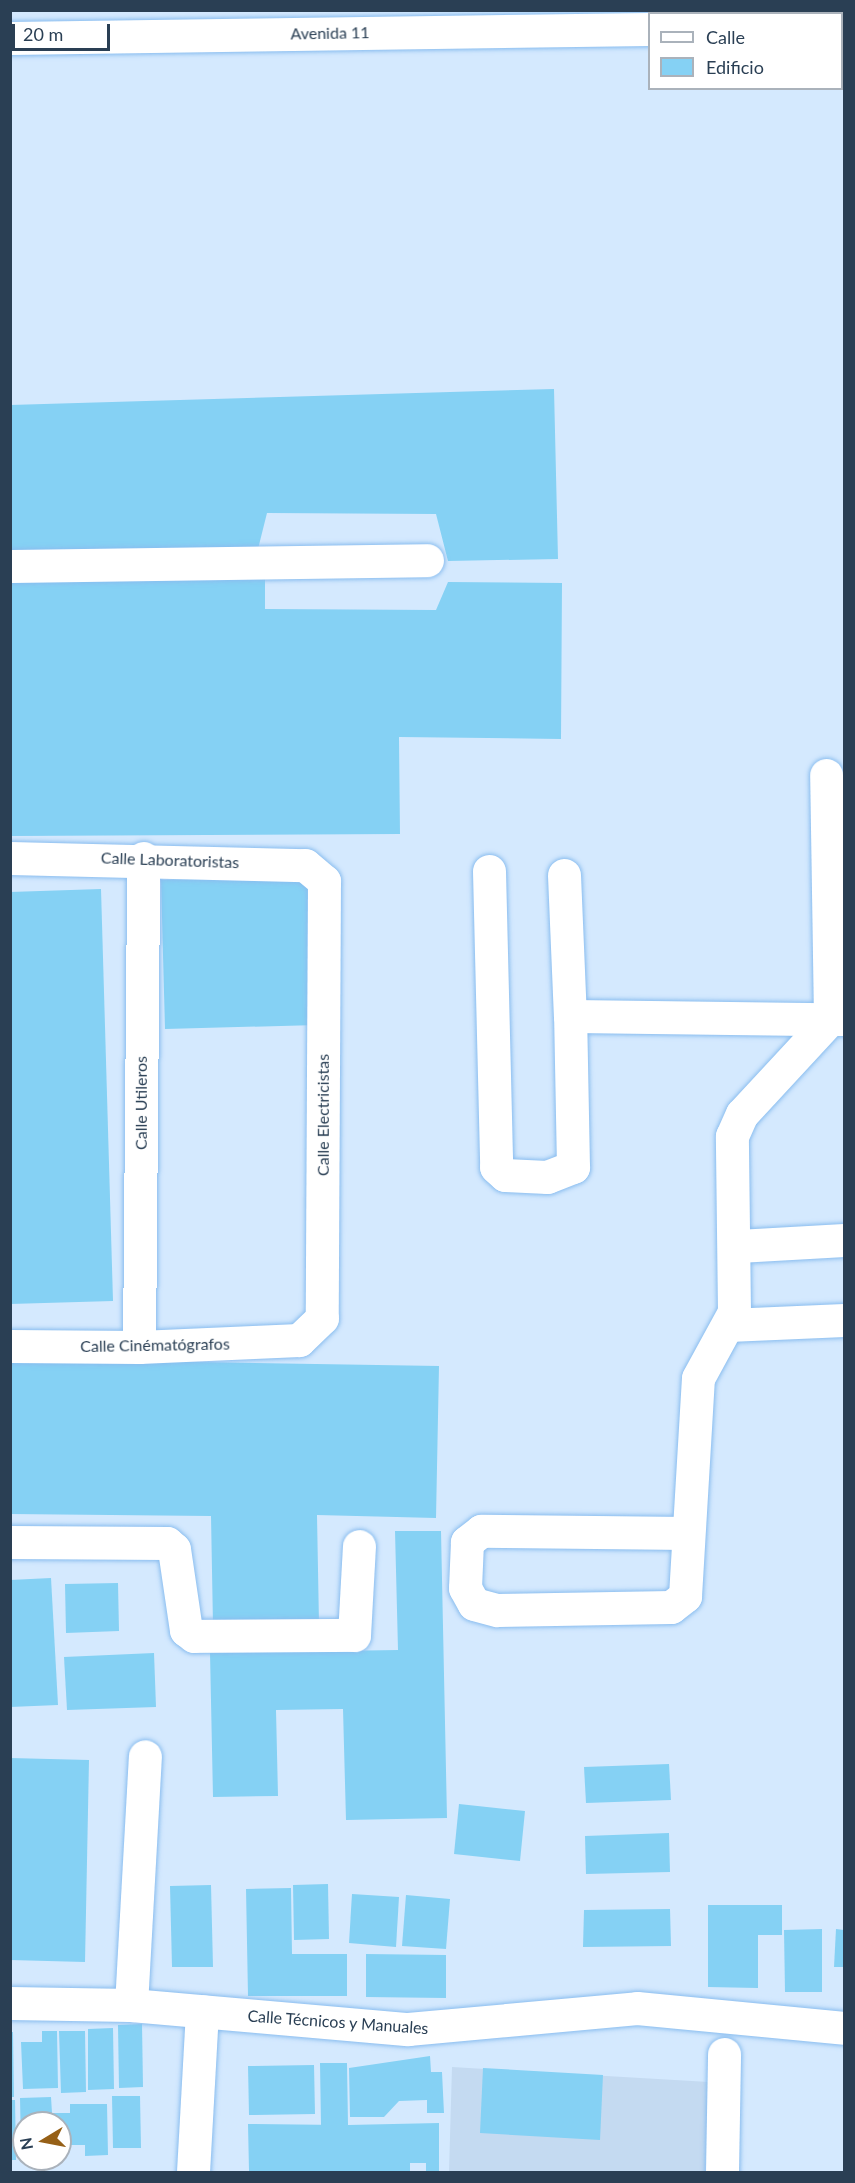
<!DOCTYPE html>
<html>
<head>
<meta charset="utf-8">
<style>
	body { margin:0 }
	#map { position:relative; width:855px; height:2183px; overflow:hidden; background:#d4e9fe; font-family:Lato,sans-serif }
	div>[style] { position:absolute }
	.built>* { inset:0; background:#c4daf1 }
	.building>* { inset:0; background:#85d1f4 }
	.roads { filter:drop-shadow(0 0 2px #8abdef) drop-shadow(0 0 2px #8abdef) }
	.minor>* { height:33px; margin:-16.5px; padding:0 16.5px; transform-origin:16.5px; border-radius:16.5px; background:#fff }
	.tertiary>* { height:33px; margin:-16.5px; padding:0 16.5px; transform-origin:16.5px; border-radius:16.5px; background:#fff }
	span { translate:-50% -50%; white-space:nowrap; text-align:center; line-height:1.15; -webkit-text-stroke:6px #fff; paint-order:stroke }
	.street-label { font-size:16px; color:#2a3f54 }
	.frame { position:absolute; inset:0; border:12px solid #2a3f54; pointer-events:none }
	.legend { position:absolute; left:648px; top:12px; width:195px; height:78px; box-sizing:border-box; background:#fff; border:2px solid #aab2bb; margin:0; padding:8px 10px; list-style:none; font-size:18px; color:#2a3f54 }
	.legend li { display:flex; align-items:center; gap:12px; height:30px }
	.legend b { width:30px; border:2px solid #aab2bb }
	.north { position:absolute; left:12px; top:2111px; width:60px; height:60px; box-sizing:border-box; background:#fff; border:2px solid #aab2bb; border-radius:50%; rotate:260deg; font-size:16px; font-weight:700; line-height:24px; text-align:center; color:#2a3f54 }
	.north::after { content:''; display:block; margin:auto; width:21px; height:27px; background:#966017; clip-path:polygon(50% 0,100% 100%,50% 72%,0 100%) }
	.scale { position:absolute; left:12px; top:24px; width:98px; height:27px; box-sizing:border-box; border:3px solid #2a3f54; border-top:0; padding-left:8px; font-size:18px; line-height:21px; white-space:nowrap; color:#2a3f54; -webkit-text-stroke:4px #fff; paint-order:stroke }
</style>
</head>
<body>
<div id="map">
	<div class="built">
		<div style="clip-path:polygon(452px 2067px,709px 2082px,705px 2172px,449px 2172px)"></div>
	</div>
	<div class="building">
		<div style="clip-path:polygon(554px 389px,558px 559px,448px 561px,436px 514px,267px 513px,258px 549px,10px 552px,10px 405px)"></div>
		<div style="clip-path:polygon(10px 574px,265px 575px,265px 609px,436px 610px,448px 582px,562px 583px,561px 739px,399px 737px,400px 834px,10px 836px)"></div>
		<div style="clip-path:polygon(313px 876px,317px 1025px,165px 1029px,161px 880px)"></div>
		<div style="clip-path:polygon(101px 889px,113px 1301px,10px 1304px,10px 892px)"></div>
		<div style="clip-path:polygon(10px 1359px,439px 1366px,436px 1518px,317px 1515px,319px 1624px,213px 1625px,211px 1516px,10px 1514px)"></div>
		<div style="clip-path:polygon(395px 1531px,441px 1531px,447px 1818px,346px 1820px,343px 1709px,276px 1710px,278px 1796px,213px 1797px,210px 1653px,398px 1650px)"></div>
		<div style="clip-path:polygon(51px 1578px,58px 1705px,10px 1707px,10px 1580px)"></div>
		<div style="clip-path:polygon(118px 1583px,119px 1631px,66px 1633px,65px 1584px)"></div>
		<div style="clip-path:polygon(154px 1653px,156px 1707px,67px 1710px,64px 1657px)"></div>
		<div style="clip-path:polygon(10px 1758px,89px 1760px,85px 1962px,10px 1960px)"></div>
		<div style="clip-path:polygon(669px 1764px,671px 1800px,586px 1803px,584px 1767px)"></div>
		<div style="clip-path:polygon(459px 1804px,525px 1811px,520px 1861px,454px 1854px)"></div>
		<div style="clip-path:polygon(669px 1833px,670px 1872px,586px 1874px,585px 1836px)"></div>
		<div style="clip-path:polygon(328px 1884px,329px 1939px,294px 1940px,293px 1885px)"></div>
		<div style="clip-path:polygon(211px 1885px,213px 1967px,172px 1967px,170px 1886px)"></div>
		<div style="clip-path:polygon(291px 1888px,292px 1954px,347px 1954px,347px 1996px,248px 1996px,246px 1889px)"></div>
		<div style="clip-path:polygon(352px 1894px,399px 1897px,396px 1947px,349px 1943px)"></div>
		<div style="clip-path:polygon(406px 1895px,450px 1899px,446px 1949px,402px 1946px)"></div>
		<div style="clip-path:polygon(708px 1905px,782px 1905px,782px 1935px,758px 1935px,758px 1988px,708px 1987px)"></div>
		<div style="clip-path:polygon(670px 1909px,671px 1946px,583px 1947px,584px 1910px)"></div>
		<div style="clip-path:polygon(822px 1929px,822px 1992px,785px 1992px,784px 1930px)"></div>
		<div style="clip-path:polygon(836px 1929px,844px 1930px,844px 1967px,834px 1967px)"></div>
		<div style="clip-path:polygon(366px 1954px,446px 1955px,446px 1998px,366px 1997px)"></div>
		<div style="clip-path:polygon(142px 2024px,143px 2087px,119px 2088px,118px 2025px)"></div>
		<div style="clip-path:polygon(113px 2028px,114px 2089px,88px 2090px,88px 2029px)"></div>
		<div style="clip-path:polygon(42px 2031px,57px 2031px,58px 2088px,23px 2089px,21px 2042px,42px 2042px)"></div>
		<div style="clip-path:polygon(59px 2031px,85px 2031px,86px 2092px,61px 2093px)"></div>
		<div style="clip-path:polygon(10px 2032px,13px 2032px,14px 2097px,10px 2097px)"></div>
		<div style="clip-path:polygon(430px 2056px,431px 2072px,442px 2072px,444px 2113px,427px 2113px,427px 2100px,399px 2101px,384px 2117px,350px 2117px,349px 2068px)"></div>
		<div style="clip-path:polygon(320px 2063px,347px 2063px,348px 2125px,439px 2123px,439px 2172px,426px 2172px,426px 2163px,410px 2163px,410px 2172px,249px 2171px,248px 2124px,340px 2125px,321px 2125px)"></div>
		<div style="clip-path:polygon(314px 2065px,315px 2114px,249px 2115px,248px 2066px)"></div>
		<div style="clip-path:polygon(483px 2068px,603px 2075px,600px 2140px,480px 2133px)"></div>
		<div style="clip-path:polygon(112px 2096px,140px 2096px,141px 2148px,113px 2148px)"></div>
		<div style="clip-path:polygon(51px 2097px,52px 2113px,70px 2113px,70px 2104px,107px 2104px,108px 2155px,85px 2156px,85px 2145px,70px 2145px,70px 2137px,60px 2137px,60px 2123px,24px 2123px,21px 2146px,20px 2098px)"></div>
		<div style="clip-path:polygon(10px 2100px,15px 2100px,16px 2160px,10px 2160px)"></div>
	</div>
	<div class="roads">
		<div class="minor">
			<div style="left:842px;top:26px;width:2px"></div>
			<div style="left:10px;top:38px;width:640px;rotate:-0.81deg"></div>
			<div style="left:10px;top:566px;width:417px;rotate:-0.8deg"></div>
			<div style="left:10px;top:858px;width:295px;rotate:1.4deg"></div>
			<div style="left:305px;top:865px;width:25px;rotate:40deg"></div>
			<div style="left:324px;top:881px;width:437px;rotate:90.3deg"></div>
			<div style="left:322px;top:1318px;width:32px;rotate:136deg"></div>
			<div style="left:299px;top:1340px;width:160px;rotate:177.5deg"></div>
			<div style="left:139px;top:1347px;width:129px;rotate:-179.6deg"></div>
			<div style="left:489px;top:871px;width:296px;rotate:88.6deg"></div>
			<div style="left:496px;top:1167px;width:12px;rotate:42deg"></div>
			<div style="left:505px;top:1175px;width:42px;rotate:2.7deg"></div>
			<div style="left:547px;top:1177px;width:28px;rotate:-21deg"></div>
			<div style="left:573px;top:1167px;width:151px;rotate:-91.1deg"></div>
			<div style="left:564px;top:875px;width:141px;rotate:87.6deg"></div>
			<div style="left:570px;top:1016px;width:260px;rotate:0.7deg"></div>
			<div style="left:830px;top:1019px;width:244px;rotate:-90.9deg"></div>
			<div style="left:738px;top:1246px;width:106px;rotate:-3.2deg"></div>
			<div style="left:728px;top:1325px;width:116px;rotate:-2.5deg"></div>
			<div style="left:139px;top:1347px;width:489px;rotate:-89.5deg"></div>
			<div style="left:687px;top:1533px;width:206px;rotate:-179.4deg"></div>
			<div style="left:481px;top:1531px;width:18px;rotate:142deg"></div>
			<div style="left:467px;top:1542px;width:46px;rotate:92.5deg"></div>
			<div style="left:465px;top:1588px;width:18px;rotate:61deg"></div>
			<div style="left:474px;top:1604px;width:24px;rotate:15deg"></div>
			<div style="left:497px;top:1610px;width:174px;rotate:-1deg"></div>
			<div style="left:671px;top:1607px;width:18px;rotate:-38deg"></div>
			<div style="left:685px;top:1596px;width:218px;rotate:-86.6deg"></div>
			<div style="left:698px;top:1378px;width:75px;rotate:-61.4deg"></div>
			<div style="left:734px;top:1312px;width:176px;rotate:-90.7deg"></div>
			<div style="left:732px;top:1136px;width:24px;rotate:-66deg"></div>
			<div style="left:742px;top:1114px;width:129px;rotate:-47.2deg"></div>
			<div style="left:830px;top:1019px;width:14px"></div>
			<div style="left:10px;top:1542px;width:157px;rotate:0.4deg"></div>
			<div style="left:167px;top:1543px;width:9px;rotate:41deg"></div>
			<div style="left:174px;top:1549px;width:82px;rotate:81.6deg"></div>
			<div style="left:186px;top:1630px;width:10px;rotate:37deg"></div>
			<div style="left:194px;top:1636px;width:160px;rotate:-0.4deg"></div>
			<div style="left:354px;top:1635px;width:89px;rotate:-86.8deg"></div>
			<div style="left:131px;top:2005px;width:249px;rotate:-86.8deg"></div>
			<div style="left:193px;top:2172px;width:161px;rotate:-86.8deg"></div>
			<div style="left:722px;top:2172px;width:118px;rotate:-89deg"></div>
		</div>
		<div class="tertiary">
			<div style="left:10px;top:2003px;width:121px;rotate:0.9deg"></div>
			<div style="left:131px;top:2005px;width:278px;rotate:5deg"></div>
			<div style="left:408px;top:2029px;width:230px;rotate:-5.2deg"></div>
			<div style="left:637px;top:2008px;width:208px;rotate:5.5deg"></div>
		</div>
	</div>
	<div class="street-label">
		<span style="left:330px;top:33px;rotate:-1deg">Avenida 11</span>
		<span style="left:170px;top:860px;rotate:2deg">Calle Laboratoristas</span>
		<span style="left:141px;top:1103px;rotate:-90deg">Calle Utileros</span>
		<span style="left:323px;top:1115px;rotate:-90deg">Calle Electricistas</span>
		<span style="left:155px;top:1345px;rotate:-1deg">Calle Cinématógrafos</span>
		<span style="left:338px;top:2022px;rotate:4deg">Calle Técnicos y Manuales</span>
	</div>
	<div class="frame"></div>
	<ul class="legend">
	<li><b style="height:8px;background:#fff"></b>Calle</li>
	<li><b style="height:16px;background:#85d1f4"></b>Edificio</li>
	</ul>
	<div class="north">N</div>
	<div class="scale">20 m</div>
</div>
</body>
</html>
